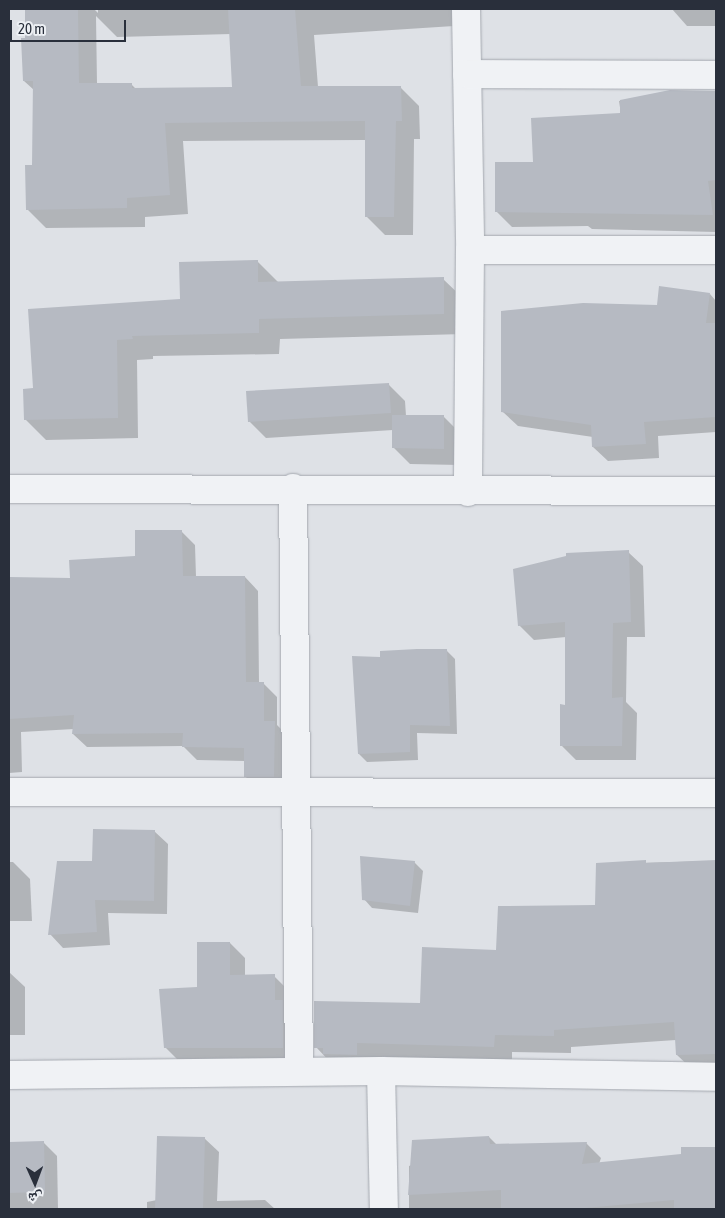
<!DOCTYPE html>
<html>
<head>
<meta charset="utf-8">
<style>
	body { margin:0 }
	#map { position:relative; width:725px; height:1218px; overflow:hidden; background:#dee1e6; font-family:"Asap Condensed","Noto Naskh Arabic",sans-serif }
	div>[style] { position:absolute }
	.shadow>* { inset:0; background:#0003 }
	.building>* { inset:0; background:#b6bac2 }
	.roads { filter:drop-shadow(0 0 1px #a4a8af) drop-shadow(0 0 1px #a4a8af) }
	.minor>* { height:28px; margin:-14px; padding:0 14px; transform-origin:14px; border-radius:14px; background:#f0f2f5 }
	span { translate:-50% -50%; white-space:nowrap; text-align:center; line-height:1.15; -webkit-text-stroke:5px #edf0f4; paint-order:stroke }
	.frame { position:absolute; inset:0; border:10px solid #292f3b; pointer-events:none }
	.north { position:absolute; left:10px; top:1158px; width:50px; height:50px; -webkit-text-stroke:4px #edf0f4; paint-order:stroke; rotate:178deg; font-size:14px; font-weight:700; line-height:20px; text-align:center; color:#292f3b }
	.north::after { content:''; display:block; margin:auto; width:18px; height:22px; background:#292f3b; clip-path:polygon(50% 0,100% 100%,50% 72%,0 100%) }
	.scale { position:absolute; left:10px; top:20px; width:116px; height:22px; box-sizing:border-box; border:2px solid #292f3b; border-top:0; padding-left:6px; font-size:15px; line-height:18px; white-space:nowrap; color:#292f3b; -webkit-text-stroke:4px #edf0f4; paint-order:stroke }
</style>
</head>
<body>
<div id="map">
	<div class="shadow">
		<div style="clip-path:polygon(evenodd,26px 9px,94px 9px,98px 13px,98px 9px,453px 9px,454px 26px,314px 35px,318px 87px,400px 87px,419px 106px,420px 139px,414px 139px,413px 235px,385px 235px,366px 216px,366px 140px,183px 141px,188px 214px,145px 217px,145px 227px,46px 228px,28px 210px,34px 166px,34px 90px,24px 81px,26px 9px,96px 16px,117px 37px,231px 34px,234px 88px,136px 89px,131px 84px,97px 84px,96px 16px)"></div>
		<div style="clip-path:polygon(672px 9px,716px 9px,716px 26px,687px 26px)"></div>
		<div style="clip-path:polygon(670px 92px,716px 92px,716px 232px,592px 229px,588px 226px,512px 227px,496px 211px,535px 164px,621px 114px,619px 101px)"></div>
		<div style="clip-path:polygon(257px 261px,279px 283px,443px 279px,464px 299px,464px 334px,280px 339px,279px 354px,153px 356px,153px 359px,137px 360px,138px 438px,46px 440px,25px 419px,35px 390px,181px 300px)"></div>
		<div style="clip-path:polygon(710px 294px,716px 301px,716px 432px,658px 436px,659px 458px,608px 461px,593px 447px,593px 437px,518px 426px,503px 412px)"></div>
		<div style="clip-path:polygon(388px 384px,405px 401px,406px 416px,443px 416px,460px 433px,460px 465px,410px 464px,393px 447px,393px 430px,266px 438px,249px 421px)"></div>
		<div style="clip-path:polygon(181px 531px,195px 545px,196px 577px,245px 577px,258px 591px,259px 683px,263px 683px,277px 697px,277px 725px,288px 736px,287px 790px,258px 790px,245px 776px,245px 761px,197px 760px,183px 746px,87px 747px,73px 734px,74px 729px,21px 732px,22px 772px,9px 773px,9px 579px,71px 579px,136px 558px)"></div>
		<div style="clip-path:polygon(628px 552px,643px 566px,645px 637px,627px 637px,626px 702px,637px 713px,636px 760px,576px 760px,562px 746px,566px 706px,566px 637px,534px 640px,519px 625px)"></div>
		<div style="clip-path:polygon(446px 650px,455px 659px,457px 734px,417px 733px,418px 760px,367px 762px,359px 754px,381px 658px)"></div>
		<div style="clip-path:polygon(154px 831px,168px 844px,167px 914px,108px 913px,110px 945px,63px 948px,50px 934px,94px 862px)"></div>
		<div style="clip-path:polygon(716px 861px,716px 1071px,695px 1072px,677px 1055px,676px 1040px,571px 1047px,571px 1053px,512px 1052px,512px 1064px,333px 1065px,316px 1047px,421px 1004px,497px 951px,596px 906px,597px 864px)"></div>
		<div style="clip-path:polygon(9px 862px,13px 862px,30px 879px,32px 921px,9px 921px)"></div>
		<div style="clip-path:polygon(414px 862px,423px 871px,418px 913px,372px 908px,364px 899px)"></div>
		<div style="clip-path:polygon(230px 943px,245px 958px,245px 976px,274px 976px,289px 991px,298px 1062px,180px 1062px,165px 1047px)"></div>
		<div style="clip-path:polygon(9px 972px,25px 987px,25px 1035px,9px 1035px)"></div>
		<div style="clip-path:polygon(489px 1137px,497px 1145px,586px 1143px,601px 1158px,599px 1164px,683px 1155px,683px 1148px,716px 1148px,716px 1209px,409px 1209px,409px 1166px)"></div>
		<div style="clip-path:polygon(204px 1138px,219px 1152px,217px 1201px,265px 1200px,275px 1209px,147px 1209px,147px 1202px,157px 1200px)"></div>
		<div style="clip-path:polygon(43px 1142px,57px 1156px,58px 1209px,9px 1209px,9px 1143px)"></div>
	</div>
	<div class="building">
		<div style="clip-path:polygon(25px 9px,78px 9px,79px 83px,132px 83px,132px 88px,232px 87px,228px 9px,295px 9px,301px 86px,401px 86px,402px 121px,396px 121px,394px 217px,365px 217px,365px 121px,165px 123px,170px 195px,127px 198px,127px 208px,26px 210px,25px 165px,32px 165px,33px 81px,23px 81px,21px 38px,25px 38px)"></div>
		<div style="clip-path:polygon(670px 90px,716px 91px,716px 180px,708px 181px,713px 215px,495px 212px,495px 162px,533px 162px,531px 118px,620px 113px,620px 100px)"></div>
		<div style="clip-path:polygon(258px 260px,258px 282px,444px 277px,444px 314px,259px 319px,259px 333px,132px 336px,133px 339px,117px 340px,118px 418px,24px 420px,23px 389px,33px 388px,28px 309px,180px 299px,179px 262px)"></div>
		<div style="clip-path:polygon(659px 286px,710px 293px,706px 323px,716px 323px,716px 417px,644px 422px,646px 444px,592px 447px,591px 425px,501px 412px,501px 311px,583px 303px,657px 305px)"></div>
		<div style="clip-path:polygon(389px 383px,391px 413px,248px 422px,246px 391px)"></div>
		<div style="clip-path:polygon(392px 415px,444px 415px,444px 449px,392px 448px)"></div>
		<div style="clip-path:polygon(135px 530px,182px 530px,183px 576px,245px 576px,246px 682px,264px 682px,264px 721px,275px 721px,274px 777px,244px 777px,244px 748px,182px 747px,183px 733px,72px 734px,74px 715px,9px 719px,9px 577px,70px 578px,69px 560px,135px 556px)"></div>
		<div style="clip-path:polygon(629px 550px,631px 622px,613px 623px,612px 698px,623px 697px,622px 746px,560px 746px,560px 704px,565px 705px,565px 622px,518px 626px,513px 569px,566px 556px,566px 553px)"></div>
		<div style="clip-path:polygon(417px 649px,447px 649px,450px 726px,410px 725px,410px 752px,358px 754px,352px 656px,380px 657px,380px 651px)"></div>
		<div style="clip-path:polygon(93px 829px,155px 830px,154px 901px,95px 900px,97px 932px,48px 935px,57px 861px,92px 861px)"></div>
		<div style="clip-path:polygon(360px 856px,415px 861px,410px 906px,362px 900px)"></div>
		<div style="clip-path:polygon(646px 860px,646px 863px,716px 860px,716px 1054px,676px 1055px,674px 1022px,554px 1030px,554px 1036px,495px 1035px,494px 1047px,357px 1043px,357px 1055px,323px 1054px,323px 1048px,314px 1048px,314px 1001px,420px 1003px,422px 947px,496px 950px,498px 906px,595px 905px,596px 863px)"></div>
		<div style="clip-path:polygon(197px 942px,230px 942px,230px 975px,275px 974px,275px 1000px,283px 1000px,283px 1048px,164px 1048px,159px 989px,197px 987px)"></div>
		<div style="clip-path:polygon(157px 1136px,205px 1137px,203px 1209px,155px 1209px)"></div>
		<div style="clip-path:polygon(489px 1136px,490px 1144px,587px 1142px,582px 1164px,681px 1154px,681px 1147px,716px 1147px,716px 1209px,674px 1209px,674px 1200px,574px 1209px,501px 1209px,501px 1190px,408px 1195px,412px 1140px)"></div>
		<div style="clip-path:polygon(44px 1141px,45px 1192px,9px 1193px,9px 1142px)"></div>
	</div>
	<div class="roads">
		<div class="minor">
			<div style="left:466px;top:9px;width:241px;rotate:89deg"></div>
			<div style="left:470px;top:250px;width:242px;rotate:90.5deg"></div>
			<div style="left:467px;top:74px;width:249px;rotate:0.2deg"></div>
			<div style="left:470px;top:250px;width:246px"></div>
			<div style="left:293px;top:488px;width:583px;rotate:89.41deg"></div>
			<div style="left:9px;top:489px;width:707px;rotate:0.16deg"></div>
			<div style="left:9px;top:792px;width:707px;rotate:0.08deg"></div>
			<div style="left:381px;top:1071px;width:138px;rotate:88.8deg"></div>
			<div style="left:9px;top:1075px;width:372px;rotate:-0.6deg"></div>
			<div style="left:381px;top:1071px;width:335px;rotate:1deg"></div>
		</div>
	</div>
	<div class="frame"></div>
	<div class="north">ش</div>
	<div class="scale">20 m</div>
</div>
</body>
</html>
